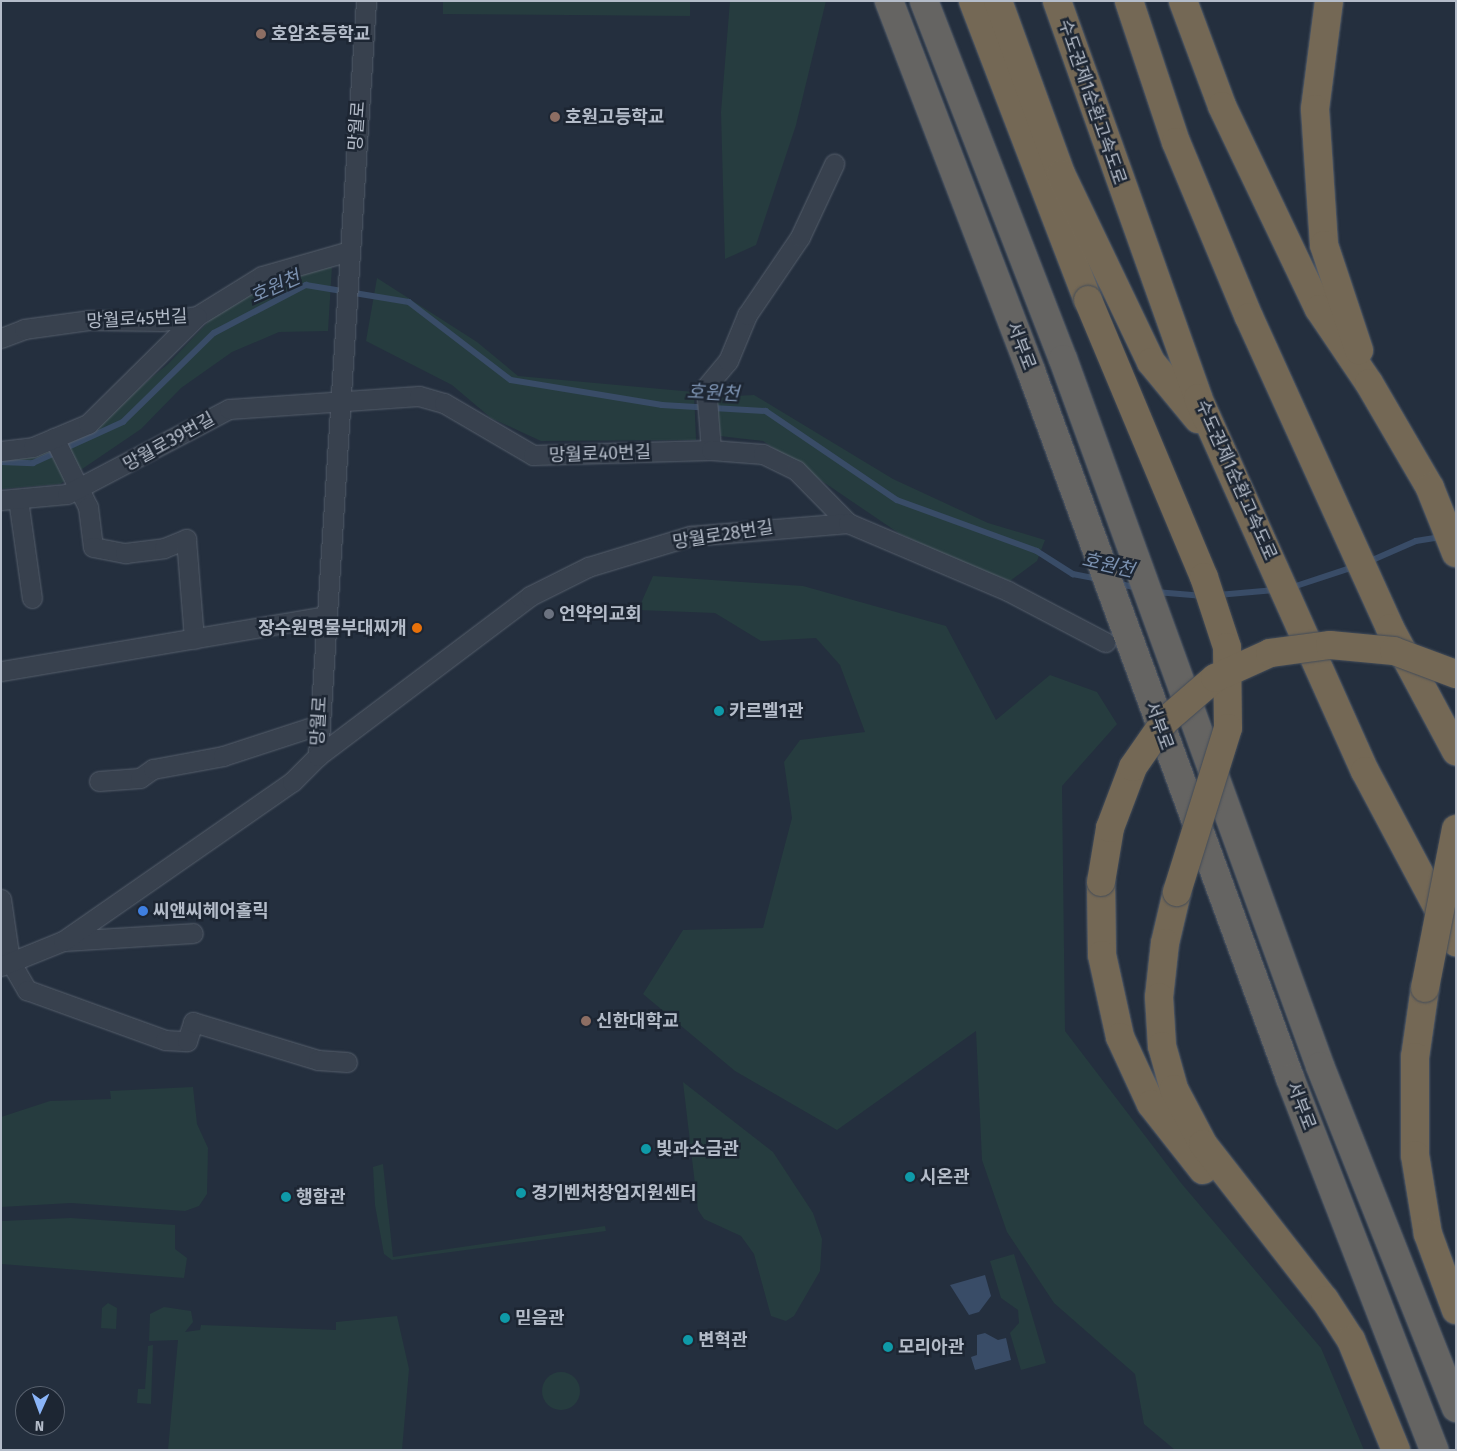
<!DOCTYPE html>
<html>
<head>
<meta charset="utf-8">
<style>
	body { margin:0 }
	#map { position:relative; width:1457px; height:1451px; overflow:hidden; background:#242f3e; font-family:"Fira Sans","Noto Sans KR",sans-serif }
	div>[style] { position:absolute }
	.green>* { inset:0; background:#263c3f }
	.round { border-radius:50% }
	.water>* { inset:0; background:#394c67 }
	.stream>* { height:5.5px; margin:-2.75px; padding:0 2.75px; transform-origin:2.75px; border-radius:2.75px; background:#394c67 }
	.roads { filter:drop-shadow(0 0 1px #565f6c) drop-shadow(0 0 1px #565f6c) }
	.minor>* { height:19px; margin:-9.5px; padding:0 9.5px; transform-origin:9.5px; border-radius:9.5px; background:#38414e }
	.trunk>* { height:28px; margin:-14px; padding:0 14px; transform-origin:14px; border-radius:14px; background:#656462 }
	.motorway>* { height:28px; margin:-14px; padding:0 14px; transform-origin:14px; border-radius:14px; background:#746855 }
	.bridges { filter:drop-shadow(0 0 1px #434c59) drop-shadow(0 0 1px #434c59) }
	.motorway-bridge>* { height:28px; margin:-14px; padding:0 14px; transform-origin:14px; border-radius:14px; background:#746855 }
	.dots>* { width:14px; height:14px; translate:-50% -50%; box-sizing:border-box; border:2px solid #1d2633; border-radius:50% }
	span { translate:-50% -50%; white-space:nowrap; text-align:center; line-height:1.15; -webkit-text-stroke:5px #1d2633; paint-order:stroke }
	.poi-label { font-size:18px; color:#b4bcc9; font-weight:700 }
	.left { translate:0 -50%; text-align:left }
	.right { translate:-100% -50%; text-align:right }
	.street-label { font-size:18px; color:#b4bcc9 }
	.water-label { font-size:19px; color:#7c92b1; font-style:italic }
	.frame { position:absolute; inset:0; border:2px solid #b4bcc9; pointer-events:none }
	.north { position:absolute; left:15px; top:1386px; width:50px; height:50px; box-sizing:border-box; background:#1d2633; border:1px solid #59626f; border-radius:50%; rotate:182deg; font-size:14px; font-weight:700; line-height:20px; text-align:center; color:#b4bcc9 }
	.north::after { content:''; display:block; margin:auto; width:18px; height:22px; background:#8ab4f8; clip-path:polygon(50% 0,100% 100%,50% 72%,0 100%) }
</style>
</head>
<body>
<div id="map">
	<div class="green">
		<div style="clip-path:polygon(443px 1px,690px 1px,690px 16px,443px 14px)"></div>
		<div style="clip-path:polygon(730px 1px,826px 1px,796px 125px,756px 245px,725px 259px,721px 112px)"></div>
		<div style="clip-path:polygon(332px 266px,328px 331px,279px 332px,232px 352px,181px 388px,141px 429px,60px 484px,1px 489px,1px 455px,96px 424px,168px 364px,215px 315px,265px 283px)"></div>
		<div style="clip-path:polygon(377px 278px,477px 342px,518px 376px,694px 392px,696px 440px,541px 441px,491px 418px,452px 385px,366px 341px)"></div>
		<div style="clip-path:polygon(754px 395px,893px 479px,988px 523px,1045px 540px,1037px 561px,1010px 581px,970px 566px,900px 534px,763px 441px,720px 436px,716px 397px)"></div>
		<div style="clip-path:polygon(653px 576px,803px 586px,946px 626px,996px 720px,1050px 675px,1097px 692px,1117px 724px,1062px 786px,1065px 1031px,1181px 1183px,1321px 1348px,1364px 1450px,1175px 1450px,1144px 1424px,1135px 1374px,1054px 1303px,1007px 1232px,982px 1160px,976px 1031px,837px 1130px,735px 1071px,643px 994px,683px 930px,763px 928px,792px 818px,784px 762px,800px 740px,865px 732px,840px 665px,816px 638px,761px 641px,715px 613px,638px 610px)"></div>
		<div style="clip-path:polygon(683px 1082px,773px 1152px,813px 1213px,822px 1239px,820px 1271px,794px 1316px,786px 1321px,771px 1316px,754px 1254px,741px 1236px,704px 1219px,698px 1210px)"></div>
		<div style="clip-path:polygon(193px 1087px,197px 1124px,208px 1148px,207px 1194px,199px 1206px,185px 1211px,71px 1203px,1px 1207px,1px 1117px,50px 1101px,111px 1099px,110px 1091px)"></div>
		<div style="clip-path:polygon(383px 1164px,393px 1257px,605px 1226px,606px 1231px,392px 1260px,384px 1254px,375px 1205px,373px 1167px)"></div>
		<div style="clip-path:polygon(71px 1218px,175px 1225px,175px 1249px,187px 1258px,184px 1278px,1px 1264px,1px 1221px)"></div>
		<div style="clip-path:polygon(1014px 1254px,1046px 1363px,1021px 1370px,1010px 1333px,1019px 1323px,1018px 1310px,1001px 1298px,990px 1261px)"></div>
		<div style="clip-path:polygon(108px 1303px,117px 1308px,116px 1329px,101px 1328px,102px 1308px)"></div>
		<div style="clip-path:polygon(164px 1307px,191px 1311px,193px 1322px,185px 1332px,200px 1330px,201px 1325px,336px 1330px,336px 1322px,397px 1316px,409px 1369px,402px 1450px,168px 1450px,178px 1340px,149px 1341px,150px 1314px)"></div>
		<div style="clip-path:polygon(153px 1345px,151px 1404px,137px 1403px,138px 1389px,145px 1389px,148px 1346px)"></div>
		<div class="round" style="left:542px;top:1372px;width:38px;height:38px"></div>
	</div>
	<div class="water">
		<div style="clip-path:polygon(985px 1275px,991px 1296px,979px 1312px,969px 1315px,950px 1285px)"></div>
		<div style="clip-path:polygon(985px 1333px,998px 1340px,1006px 1338px,1011px 1360px,975px 1370px,971px 1357px,977px 1355px,977px 1335px)"></div>
	</div>
	<div class="stream">
		<div style="left:1px;top:462px;width:32px;rotate:2deg"></div>
		<div style="left:33px;top:463px;width:99px;rotate:-24.5deg"></div>
		<div style="left:123px;top:422px;width:127px;rotate:-44.4deg"></div>
		<div style="left:214px;top:333px;width:104px;rotate:-27.6deg"></div>
		<div style="left:306px;top:285px;width:104px;rotate:9.4deg"></div>
		<div style="left:409px;top:302px;width:128px;rotate:37.4deg"></div>
		<div style="left:511px;top:380px;width:153px;rotate:9.4deg"></div>
		<div style="left:662px;top:405px;width:104px;rotate:3.3deg"></div>
		<div style="left:766px;top:411px;width:158px;rotate:34.2deg"></div>
		<div style="left:897px;top:500px;width:149px;rotate:20deg"></div>
		<div style="left:1037px;top:551px;width:43px;rotate:32.6deg"></div>
		<div style="left:1073px;top:574px;width:25px;rotate:11deg"></div>
		<div style="left:1368px;top:562px;width:52px;rotate:-23.6deg"></div>
		<div style="left:1416px;top:541px;width:25px;rotate:-9deg"></div>
		<div style="left:1117px;top:583px;width:21px;rotate:14deg"></div>
		<div style="left:1290px;top:588px;width:67px;rotate:-18.2deg"></div>
		<div style="left:1156px;top:592px;width:48px;rotate:4.8deg"></div>
		<div style="left:1218px;top:595px;width:58px;rotate:-4.9deg"></div>
	</div>
	<div class="roads">
		<div class="minor">
			<div style="left:1px;top:338px;width:25px;rotate:-21deg"></div>
			<div style="left:24px;top:329px;width:67px;rotate:-7.8deg"></div>
			<div style="left:90px;top:320px;width:72px;rotate:0.8deg"></div>
			<div style="left:162px;top:321px;width:35px;rotate:-8deg"></div>
			<div style="left:197px;top:316px;width:76px;rotate:-31.6deg"></div>
			<div style="left:262px;top:276px;width:91px;rotate:-16deg"></div>
			<div style="left:54px;top:438px;width:77px;rotate:63.8deg"></div>
			<div style="left:88px;top:507px;width:40px;rotate:82.9deg"></div>
			<div style="left:93px;top:547px;width:33px;rotate:11deg"></div>
			<div style="left:125px;top:553px;width:39px;rotate:-7deg"></div>
			<div style="left:164px;top:548px;width:24px;rotate:-22deg"></div>
			<div style="left:186px;top:539px;width:100px;rotate:85.4deg"></div>
			<div style="left:711px;top:450px;width:63px;rotate:-94.5deg"></div>
			<div style="left:706px;top:387px;width:34px;rotate:-50deg"></div>
			<div style="left:728px;top:361px;width:50px;rotate:-67.6deg"></div>
			<div style="left:747px;top:315px;width:94px;rotate:-55.8deg"></div>
			<div style="left:800px;top:237px;width:81px;rotate:-65deg"></div>
			<div style="left:1px;top:451px;width:32px;rotate:-7deg"></div>
			<div style="left:33px;top:447px;width:60px;rotate:-22.7deg"></div>
			<div style="left:88px;top:424px;width:153px;rotate:-44.7deg"></div>
			<div style="left:18px;top:499px;width:100px;rotate:82deg"></div>
			<div style="left:1px;top:500px;width:66px;rotate:-5.2deg"></div>
			<div style="left:67px;top:494px;width:183px;rotate:-27.7deg"></div>
			<div style="left:229px;top:409px;width:190px;rotate:-3.9deg"></div>
			<div style="left:419px;top:396px;width:26px;rotate:16deg"></div>
			<div style="left:444px;top:403px;width:103px;rotate:30.3deg"></div>
			<div style="left:533px;top:455px;width:178px;rotate:-1.6deg"></div>
			<div style="left:711px;top:450px;width:52px;rotate:4.4deg"></div>
			<div style="left:763px;top:454px;width:37px;rotate:26deg"></div>
			<div style="left:796px;top:470px;width:74px;rotate:45.5deg"></div>
			<div style="left:1px;top:671px;width:330px;rotate:-9.6deg"></div>
			<div style="left:318px;top:756px;width:757px;rotate:-86.36deg"></div>
			<div style="left:99px;top:781px;width:41px;rotate:-4.2deg"></div>
			<div style="left:140px;top:778px;width:16px;rotate:-35deg"></div>
			<div style="left:153px;top:769px;width:71px;rotate:-10.5deg"></div>
			<div style="left:223px;top:756px;width:100px;rotate:-18.1deg"></div>
			<div style="left:1px;top:899px;width:63px;rotate:81.7deg"></div>
			<div style="left:10px;top:961px;width:34px;rotate:60deg"></div>
			<div style="left:27px;top:990px;width:147px;rotate:19.9deg"></div>
			<div style="left:165px;top:1040px;width:22px;rotate:3deg"></div>
			<div style="left:187px;top:1041px;width:20px;rotate:-72deg"></div>
			<div style="left:193px;top:1022px;width:131px;rotate:16.9deg"></div>
			<div style="left:318px;top:1060px;width:29px;rotate:4deg"></div>
			<div style="left:64px;top:941px;width:129px;rotate:-3.5deg"></div>
			<div style="left:1px;top:966px;width:67px;rotate:-22deg"></div>
			<div style="left:63px;top:941px;width:279px;rotate:-34.8deg"></div>
			<div style="left:292px;top:782px;width:37px;rotate:-45deg"></div>
			<div style="left:318px;top:756px;width:266px;rotate:-37deg"></div>
			<div style="left:530px;top:596px;width:65px;rotate:-26.6deg"></div>
			<div style="left:588px;top:567px;width:107px;rotate:-16.9deg"></div>
			<div style="left:690px;top:536px;width:159px;rotate:-4.7deg"></div>
			<div style="left:848px;top:523px;width:174px;rotate:23deg"></div>
			<div style="left:1008px;top:591px;width:110px;rotate:27.7deg"></div>
		</div>
		<div class="trunk">
			<div style="left:889px;top:1px;width:396px;rotate:69deg"></div>
			<div style="left:1031px;top:371px;width:753px;rotate:69.88deg"></div>
			<div style="left:1290px;top:1078px;width:399px;rotate:68.8deg"></div>
			<div style="left:924px;top:1px;width:384px;rotate:68.8deg"></div>
			<div style="left:1063px;top:359px;width:752px;rotate:70.02deg"></div>
			<div style="left:1320px;top:1066px;width:368px;rotate:68.3deg"></div>
		</div>
		<div class="motorway">
			<div style="left:973px;top:1px;width:320px;rotate:69deg"></div>
			<div style="left:998px;top:1px;width:184px;rotate:70deg"></div>
			<div style="left:1061px;top:174px;width:208px;rotate:64.4deg"></div>
			<div style="left:1151px;top:362px;width:74px;rotate:50.5deg"></div>
			<div style="left:1057px;top:1px;width:421px;rotate:70.4deg"></div>
			<div style="left:1198px;top:398px;width:409px;rotate:65.9deg"></div>
			<div style="left:1365px;top:771px;width:194px;rotate:62deg"></div>
			<div style="left:1129px;top:1px;width:149px;rotate:71.6deg"></div>
			<div style="left:1176px;top:142px;width:190px;rotate:67.4deg"></div>
			<div style="left:1249px;top:317px;width:341px;rotate:65.6deg"></div>
			<div style="left:1390px;top:628px;width:140px;rotate:61.8deg"></div>
			<div style="left:1183px;top:1px;width:112px;rotate:69.6deg"></div>
			<div style="left:1222px;top:106px;width:225px;rotate:64.5deg"></div>
			<div style="left:1319px;top:309px;width:89px;rotate:56deg"></div>
			<div style="left:1369px;top:383px;width:121px;rotate:59.8deg"></div>
			<div style="left:1430px;top:488px;width:70px;rotate:68.2deg"></div>
			<div style="left:1329px;top:1px;width:109px;rotate:97.4deg"></div>
			<div style="left:1315px;top:109px;width:136px;rotate:86.2deg"></div>
			<div style="left:1324px;top:245px;width:111px;rotate:71.6deg"></div>
			<div style="left:1101px;top:882px;width:73px;rotate:89.2deg"></div>
			<div style="left:1102px;top:955px;width:84px;rotate:77.6deg"></div>
			<div style="left:1120px;top:1037px;width:74px;rotate:65.2deg"></div>
			<div style="left:1151px;top:1104px;width:84px;rotate:51.8deg"></div>
			<div style="left:1177px;top:892px;width:52px;rotate:103.2deg"></div>
			<div style="left:1165px;top:943px;width:54px;rotate:96.3deg"></div>
			<div style="left:1159px;top:997px;width:49px;rotate:86.5deg"></div>
			<div style="left:1162px;top:1046px;width:45px;rotate:74.4deg"></div>
			<div style="left:1174px;top:1089px;width:62px;rotate:62.2deg"></div>
			<div style="left:1203px;top:1144px;width:198px;rotate:52deg"></div>
			<div style="left:1325px;top:1300px;width:48px;rotate:57deg"></div>
			<div style="left:1351px;top:1340px;width:119px;rotate:67.8deg"></div>
			<div style="left:1425px;top:988px;width:70px;rotate:98.2deg"></div>
			<div style="left:1415px;top:1057px;width:98px;rotate:90deg"></div>
			<div style="left:1415px;top:1155px;width:80px;rotate:80.7deg"></div>
			<div style="left:1428px;top:1234px;width:81px;rotate:69.8deg"></div>
		</div>
	</div>
	<div class="bridges">
		<div class="motorway-bridge">
			<div style="left:1088px;top:300px;width:300px;rotate:67.3deg"></div>
			<div style="left:1204px;top:577px;width:74px;rotate:71.8deg"></div>
			<div style="left:1227px;top:647px;width:81px;rotate:89.3deg"></div>
			<div style="left:1228px;top:728px;width:172px;rotate:107.3deg"></div>
			<div style="left:1101px;top:882px;width:55px;rotate:-80.5deg"></div>
			<div style="left:1110px;top:828px;width:65px;rotate:-69.3deg"></div>
			<div style="left:1133px;top:767px;width:56px;rotate:-55.2deg"></div>
			<div style="left:1165px;top:721px;width:66px;rotate:-40.7deg"></div>
			<div style="left:1215px;top:678px;width:60px;rotate:-24.4deg"></div>
			<div style="left:1270px;top:653px;width:61px;rotate:-7.6deg"></div>
			<div style="left:1330px;top:645px;width:64px;rotate:5.4deg"></div>
			<div style="left:1394px;top:651px;width:66px;rotate:20.4deg"></div>
			<div style="left:1425px;top:988px;width:162px;rotate:-79deg"></div>
		</div>
	</div>
	<div class="dots">
		<div style="left:261px;top:34px;background:#8d6e63"></div>
		<div style="left:555px;top:117px;background:#8d6e63"></div>
		<div style="left:549px;top:614px;background:#6b7280"></div>
		<div style="left:417px;top:628px;background:#e8710a"></div>
		<div style="left:719px;top:711px;background:#0f9aa8"></div>
		<div style="left:143px;top:911px;background:#3f7fe0"></div>
		<div style="left:586px;top:1021px;background:#8d6e63"></div>
		<div style="left:646px;top:1149px;background:#0f9aa8"></div>
		<div style="left:910px;top:1177px;background:#0f9aa8"></div>
		<div style="left:521px;top:1193px;background:#0f9aa8"></div>
		<div style="left:286px;top:1197px;background:#0f9aa8"></div>
		<div style="left:505px;top:1318px;background:#0f9aa8"></div>
		<div style="left:688px;top:1340px;background:#0f9aa8"></div>
		<div style="left:888px;top:1347px;background:#0f9aa8"></div>
	</div>
	<div class="poi-label">
		<span class="left" style="left:271px;top:34px">호암초등학교</span>
		<span class="left" style="left:565px;top:117px">호원고등학교</span>
		<span class="left" style="left:559px;top:614px">언약의교회</span>
		<span class="right" style="left:407px;top:628px">장수원명물부대찌개</span>
		<span class="left" style="left:729px;top:711px">카르멜1관</span>
		<span class="left" style="left:153px;top:911px">씨앤씨헤어홀릭</span>
		<span class="left" style="left:596px;top:1021px">신한대학교</span>
		<span class="left" style="left:656px;top:1149px">빛과소금관</span>
		<span class="left" style="left:920px;top:1177px">시온관</span>
		<span class="left" style="left:531px;top:1193px">경기벤처창업지원센터</span>
		<span class="left" style="left:296px;top:1197px">행함관</span>
		<span class="left" style="left:515px;top:1318px">믿음관</span>
		<span class="left" style="left:698px;top:1340px">변혁관</span>
		<span class="left" style="left:898px;top:1347px">모리아관</span>
	</div>
	<div class="street-label">
		<span style="left:1092px;top:102px;rotate:71deg">수도권제1순환고속도로</span>
		<span style="left:357px;top:126px;rotate:-86deg">망월로</span>
		<span style="left:137px;top:319px;rotate:-3deg">망월로45번길</span>
		<span style="left:1021px;top:346px;rotate:69deg">서부로</span>
		<span style="left:169px;top:442px;rotate:-29deg">망월로39번길</span>
		<span style="left:600px;top:454px;rotate:-2deg">망월로40번길</span>
		<span style="left:1236px;top:480px;rotate:66deg">수도권제1순환고속도로</span>
		<span style="left:723px;top:535px;rotate:-9deg">망월로28번길</span>
		<span style="left:319px;top:721px;rotate:-87deg">망월로</span>
		<span style="left:1159px;top:726px;rotate:70deg">서부로</span>
		<span style="left:1301px;top:1106px;rotate:69deg">서부로</span>
	</div>
	<div class="water-label">
		<span style="left:275px;top:287px;rotate:-24deg">호원천</span>
		<span style="left:713px;top:393px;rotate:3deg">호원천</span>
		<span style="left:1108px;top:565px;rotate:13deg">호원천</span>
	</div>
	<div class="frame"></div>
	<div class="north">N</div>
</div>
</body>
</html>
